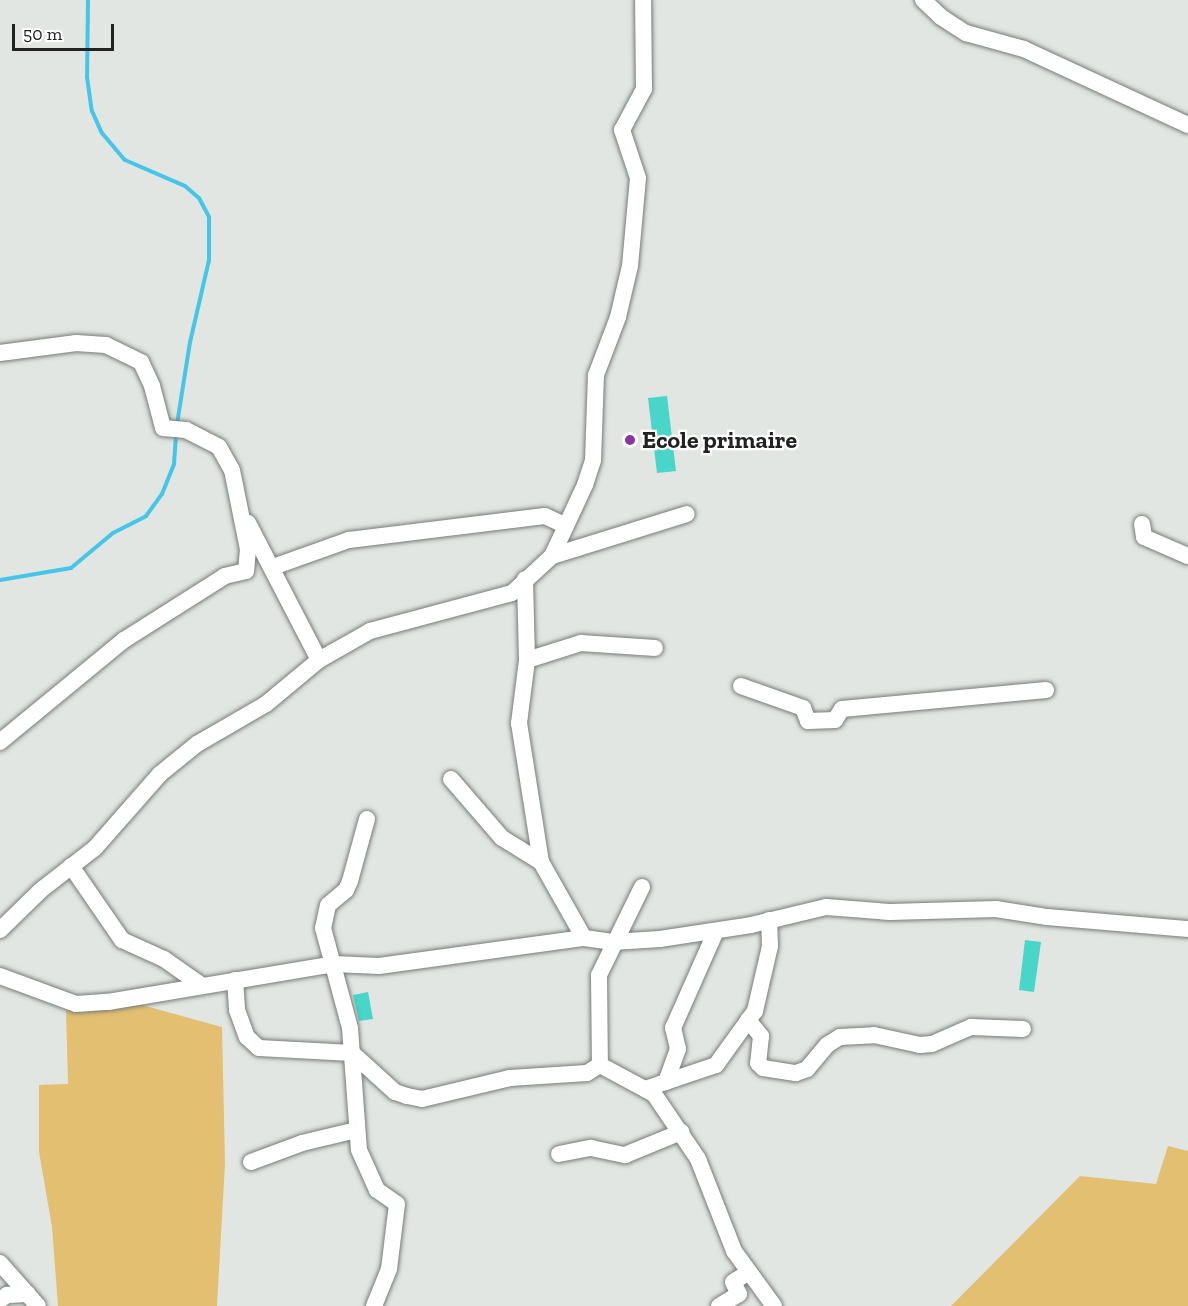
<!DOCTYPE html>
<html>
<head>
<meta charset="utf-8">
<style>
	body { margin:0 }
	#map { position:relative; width:1188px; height:1306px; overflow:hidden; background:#e1e6e2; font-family:"Zilla Slab",serif }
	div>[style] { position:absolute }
	.green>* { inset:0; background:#e3bf71 }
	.stream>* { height:4px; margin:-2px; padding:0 2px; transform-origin:2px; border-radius:2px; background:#45c5e8 }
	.building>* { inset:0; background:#49d5c7 }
	.roads { filter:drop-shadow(0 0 2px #777c78) drop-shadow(0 0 2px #777c78) }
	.minor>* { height:16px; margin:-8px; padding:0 8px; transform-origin:8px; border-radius:8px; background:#fff }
	.dots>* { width:16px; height:16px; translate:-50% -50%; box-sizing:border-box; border:3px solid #fff; border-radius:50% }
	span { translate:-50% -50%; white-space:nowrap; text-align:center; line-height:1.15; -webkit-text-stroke:4.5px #fff; paint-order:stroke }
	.poi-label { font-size:24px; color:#212221; font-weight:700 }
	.left { translate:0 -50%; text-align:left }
	.scale { position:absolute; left:12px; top:24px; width:102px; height:27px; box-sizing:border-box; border:3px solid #212221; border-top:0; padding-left:8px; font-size:18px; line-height:21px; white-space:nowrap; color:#212221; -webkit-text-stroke:4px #fff; paint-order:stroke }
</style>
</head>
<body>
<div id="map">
	<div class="green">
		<div style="clip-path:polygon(120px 999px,222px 1027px,225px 1164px,217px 1306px,58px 1306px,52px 1227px,39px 1152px,39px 1085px,68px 1084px,66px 1011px)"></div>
		<div style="clip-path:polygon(1168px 1146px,1188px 1151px,1188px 1306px,951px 1306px,1080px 1176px,1156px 1184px)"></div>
	</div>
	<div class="stream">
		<div style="left:88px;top:0;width:77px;rotate:90.7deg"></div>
		<div style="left:87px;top:77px;width:34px;rotate:82deg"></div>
		<div style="left:92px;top:111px;width:24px;rotate:66deg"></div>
		<div style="left:102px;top:133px;width:35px;rotate:50deg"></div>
		<div style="left:125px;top:160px;width:65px;rotate:23.4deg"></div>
		<div style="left:185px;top:186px;width:18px;rotate:41deg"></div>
		<div style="left:199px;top:198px;width:21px;rotate:62deg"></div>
		<div style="left:209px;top:217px;width:43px;rotate:90deg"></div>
		<div style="left:209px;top:260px;width:84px;rotate:103deg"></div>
		<div style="left:190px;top:342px;width:83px;rotate:99deg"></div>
		<div style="left:0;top:580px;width:72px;rotate:-9.6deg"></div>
		<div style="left:71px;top:568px;width:55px;rotate:-39.8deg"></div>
		<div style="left:113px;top:533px;width:37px;rotate:-27deg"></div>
		<div style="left:146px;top:516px;width:27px;rotate:-54deg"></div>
		<div style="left:162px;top:494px;width:32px;rotate:-68deg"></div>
		<div style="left:174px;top:464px;width:30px;rotate:-86deg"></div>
	</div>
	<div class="building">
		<div style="clip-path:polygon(667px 396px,676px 471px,657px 473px,648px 398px)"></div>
		<div style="clip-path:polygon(1025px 940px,1041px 942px,1034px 992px,1019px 990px)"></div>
		<div style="clip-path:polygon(368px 992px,373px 1019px,359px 1021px,353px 995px)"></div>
	</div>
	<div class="roads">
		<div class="minor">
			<div style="left:923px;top:0;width:25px;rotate:43deg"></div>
			<div style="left:941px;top:17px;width:30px;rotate:33deg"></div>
			<div style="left:966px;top:33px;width:60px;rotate:15.4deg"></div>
			<div style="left:1024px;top:49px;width:181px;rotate:24.9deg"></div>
			<div style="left:0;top:353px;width:77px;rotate:-7.5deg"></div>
			<div style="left:76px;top:343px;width:30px;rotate:4deg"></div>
			<div style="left:106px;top:345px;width:39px;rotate:26deg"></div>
			<div style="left:141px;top:362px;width:26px;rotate:65deg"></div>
			<div style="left:152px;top:386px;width:43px;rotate:75.3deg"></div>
			<div style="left:163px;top:428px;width:23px;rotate:5deg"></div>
			<div style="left:186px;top:430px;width:37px;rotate:27deg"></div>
			<div style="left:219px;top:447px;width:26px;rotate:61deg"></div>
			<div style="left:232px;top:470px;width:81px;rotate:78.6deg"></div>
			<div style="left:248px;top:549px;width:22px;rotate:95deg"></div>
			<div style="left:246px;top:571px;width:22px;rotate:167deg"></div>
			<div style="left:225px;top:576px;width:120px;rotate:147.6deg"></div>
			<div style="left:124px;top:640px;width:161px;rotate:140.6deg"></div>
			<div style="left:248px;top:523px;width:154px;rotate:62.6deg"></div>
			<div style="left:1142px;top:524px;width:13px;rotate:81deg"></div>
			<div style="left:1144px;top:537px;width:48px;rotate:23.4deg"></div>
			<div style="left:552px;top:556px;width:141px;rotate:-17.3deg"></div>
			<div style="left:273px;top:567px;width:81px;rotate:-19.6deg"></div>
			<div style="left:349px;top:540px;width:197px;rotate:-7deg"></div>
			<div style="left:545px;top:516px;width:21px;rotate:25deg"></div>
			<div style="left:525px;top:579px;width:81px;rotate:88.6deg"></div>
			<div style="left:527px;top:660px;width:64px;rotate:97.2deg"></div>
			<div style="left:519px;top:723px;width:141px;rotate:81deg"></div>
			<div style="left:527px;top:660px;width:57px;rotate:-17.5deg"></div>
			<div style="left:581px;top:643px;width:74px;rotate:3.9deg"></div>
			<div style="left:741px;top:686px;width:66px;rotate:19.5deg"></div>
			<div style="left:803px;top:708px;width:14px;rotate:69deg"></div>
			<div style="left:808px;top:721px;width:27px;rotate:-2deg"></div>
			<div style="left:835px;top:720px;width:13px;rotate:-58deg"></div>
			<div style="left:842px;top:709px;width:205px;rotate:-5.3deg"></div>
			<div style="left:451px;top:779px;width:78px;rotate:49.2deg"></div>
			<div style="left:502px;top:838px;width:46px;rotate:31.6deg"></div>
			<div style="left:541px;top:862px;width:87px;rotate:60.5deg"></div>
			<div style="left:367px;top:819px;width:64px;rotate:105.3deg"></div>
			<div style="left:350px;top:881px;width:10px;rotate:114deg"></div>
			<div style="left:346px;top:890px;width:23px;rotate:140deg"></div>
			<div style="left:328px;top:905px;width:24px;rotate:102deg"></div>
			<div style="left:323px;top:928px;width:104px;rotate:74.9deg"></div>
			<div style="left:350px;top:1028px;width:122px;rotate:85.8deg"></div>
			<div style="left:359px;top:1150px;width:44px;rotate:65.8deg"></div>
			<div style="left:377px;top:1190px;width:24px;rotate:35deg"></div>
			<div style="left:397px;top:1204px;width:65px;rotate:97deg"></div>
			<div style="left:389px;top:1269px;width:40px;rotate:112deg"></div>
			<div style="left:71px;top:866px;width:90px;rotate:55.4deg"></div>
			<div style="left:122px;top:940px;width:46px;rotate:24.3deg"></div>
			<div style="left:164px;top:959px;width:45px;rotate:35.1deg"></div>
			<div style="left:642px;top:887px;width:98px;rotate:116deg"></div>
			<div style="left:599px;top:975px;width:90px;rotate:89.4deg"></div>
			<div style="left:600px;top:1065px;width:61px;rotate:28.2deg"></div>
			<div style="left:654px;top:1094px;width:78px;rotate:55.9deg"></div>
			<div style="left:698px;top:1159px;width:99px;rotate:68.6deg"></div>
			<div style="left:734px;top:1251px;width:68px;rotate:54deg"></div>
			<div style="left:0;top:930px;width:57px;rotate:-44.3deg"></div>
			<div style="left:41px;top:890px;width:68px;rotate:-37.9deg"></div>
			<div style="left:95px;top:848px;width:98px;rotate:-48.7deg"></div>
			<div style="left:160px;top:774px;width:48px;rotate:-39deg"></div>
			<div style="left:197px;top:744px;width:80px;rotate:-30.1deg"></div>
			<div style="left:266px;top:704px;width:69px;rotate:-39.7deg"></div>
			<div style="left:319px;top:660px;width:59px;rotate:-29.6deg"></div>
			<div style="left:370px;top:631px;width:147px;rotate:-15deg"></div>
			<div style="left:512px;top:593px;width:54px;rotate:-42.8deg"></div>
			<div style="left:552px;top:556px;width:78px;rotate:-65.1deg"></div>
			<div style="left:585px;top:485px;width:26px;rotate:-72deg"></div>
			<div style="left:593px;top:460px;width:85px;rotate:-88deg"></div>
			<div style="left:596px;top:375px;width:62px;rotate:-69.2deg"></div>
			<div style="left:618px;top:317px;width:52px;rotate:-76.8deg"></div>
			<div style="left:630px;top:266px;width:88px;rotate:-84.8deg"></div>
			<div style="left:638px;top:178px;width:51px;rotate:-108.4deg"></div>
			<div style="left:622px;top:130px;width:47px;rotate:-61.8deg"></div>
			<div style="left:644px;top:89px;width:89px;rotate:-90.6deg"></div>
			<div style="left:0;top:976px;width:81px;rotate:20.2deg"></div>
			<div style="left:76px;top:1004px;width:32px;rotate:-4deg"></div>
			<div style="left:108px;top:1002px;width:229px;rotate:-9.5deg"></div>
			<div style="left:334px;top:964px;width:45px;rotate:2.5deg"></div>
			<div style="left:379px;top:966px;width:207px;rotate:-7.8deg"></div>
			<div style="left:584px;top:938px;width:29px;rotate:8deg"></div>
			<div style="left:613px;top:942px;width:47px;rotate:-3.7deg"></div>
			<div style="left:660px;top:939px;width:92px;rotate:-8.7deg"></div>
			<div style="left:751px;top:925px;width:77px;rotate:-13.5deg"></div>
			<div style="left:826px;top:907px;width:64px;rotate:4.5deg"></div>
			<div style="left:890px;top:912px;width:106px;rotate:-1.6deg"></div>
			<div style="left:996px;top:909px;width:52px;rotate:8.9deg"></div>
			<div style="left:1047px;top:917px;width:142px;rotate:4.9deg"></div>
			<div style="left:235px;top:980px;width:30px;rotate:86deg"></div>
			<div style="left:237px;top:1010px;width:29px;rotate:70deg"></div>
			<div style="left:247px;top:1037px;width:16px;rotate:43deg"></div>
			<div style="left:259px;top:1048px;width:93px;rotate:3.1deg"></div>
			<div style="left:352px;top:1053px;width:58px;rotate:42.2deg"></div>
			<div style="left:395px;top:1092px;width:13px;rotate:18deg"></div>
			<div style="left:407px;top:1096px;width:15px;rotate:11deg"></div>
			<div style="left:422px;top:1099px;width:90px;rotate:-13.4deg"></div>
			<div style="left:510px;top:1078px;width:77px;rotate:-3.7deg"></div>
			<div style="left:587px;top:1073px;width:15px;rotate:-32deg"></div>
			<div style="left:748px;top:1020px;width:21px;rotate:51deg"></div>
			<div style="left:761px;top:1036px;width:27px;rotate:96deg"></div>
			<div style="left:758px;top:1063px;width:7px;rotate:45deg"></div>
			<div style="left:763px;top:1068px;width:33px;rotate:9deg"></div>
			<div style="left:796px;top:1073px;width:12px;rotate:-20deg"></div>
			<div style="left:807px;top:1069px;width:31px;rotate:-50deg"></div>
			<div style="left:827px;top:1045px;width:15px;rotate:-32deg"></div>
			<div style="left:840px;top:1037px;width:34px;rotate:-3deg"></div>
			<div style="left:874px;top:1035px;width:47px;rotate:12.3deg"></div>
			<div style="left:920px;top:1045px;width:12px;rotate:-5deg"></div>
			<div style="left:932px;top:1044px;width:43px;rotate:-23.6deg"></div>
			<div style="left:971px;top:1027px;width:52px;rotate:2.2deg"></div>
			<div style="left:666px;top:1082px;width:35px;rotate:-70deg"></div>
			<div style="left:678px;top:1049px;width:22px;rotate:-103deg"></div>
			<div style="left:673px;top:1028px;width:106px;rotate:-66.1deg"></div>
			<div style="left:645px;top:1089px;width:75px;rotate:-18.7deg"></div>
			<div style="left:716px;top:1065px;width:67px;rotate:-54.2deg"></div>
			<div style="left:755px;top:1011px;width:67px;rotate:-77deg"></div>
			<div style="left:770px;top:946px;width:26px;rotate:-92deg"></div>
			<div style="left:559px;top:1154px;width:33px;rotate:-11deg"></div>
			<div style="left:591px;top:1148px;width:35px;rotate:12deg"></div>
			<div style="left:625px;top:1155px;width:61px;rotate:-22.3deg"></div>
			<div style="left:251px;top:1162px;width:54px;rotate:-20.4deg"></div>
			<div style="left:302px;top:1143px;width:56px;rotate:-13.5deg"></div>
			<div style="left:0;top:1263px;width:57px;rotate:48.5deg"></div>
			<div style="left:0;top:1300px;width:9px;rotate:-36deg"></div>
			<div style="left:7px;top:1295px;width:21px;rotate:-3deg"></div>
			<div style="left:719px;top:1306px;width:23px;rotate:-31deg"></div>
			<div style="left:739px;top:1294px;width:13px;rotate:-117deg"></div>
			<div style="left:733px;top:1282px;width:19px;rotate:-32deg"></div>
		</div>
	</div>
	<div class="dots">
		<div style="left:630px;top:440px;background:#8d34a0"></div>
	</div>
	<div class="poi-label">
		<span class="left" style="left:642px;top:440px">Ecole primaire</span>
	</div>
	<div class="scale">50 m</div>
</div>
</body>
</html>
